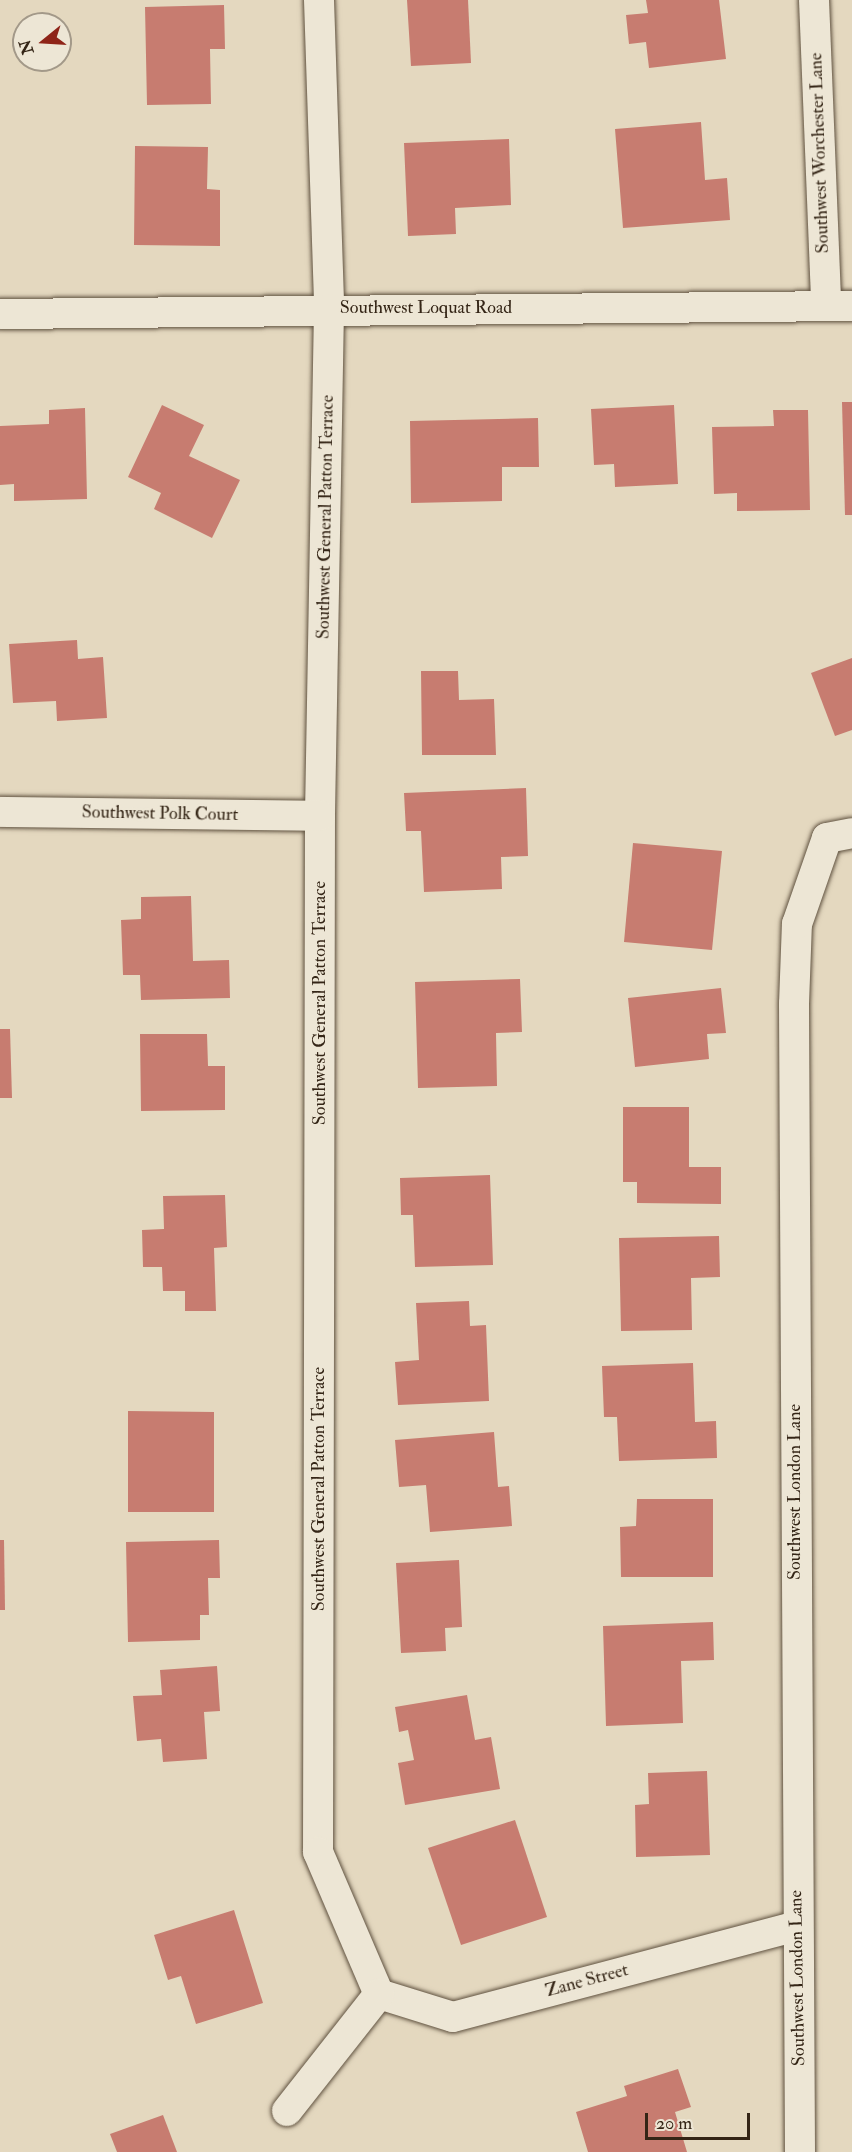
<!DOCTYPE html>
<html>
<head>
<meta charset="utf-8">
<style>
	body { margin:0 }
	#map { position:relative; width:852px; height:2152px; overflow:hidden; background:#e4d8bf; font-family:"IM FELL Double Pica",serif }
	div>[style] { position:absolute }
	.building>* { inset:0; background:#c77c70 }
	.roads { filter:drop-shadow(0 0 2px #605240) drop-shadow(0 0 2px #605240) }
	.street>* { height:30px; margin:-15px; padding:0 15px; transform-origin:15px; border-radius:15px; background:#ede6d5 }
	span { translate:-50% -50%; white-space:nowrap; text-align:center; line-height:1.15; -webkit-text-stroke:4.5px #ede6d5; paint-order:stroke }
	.street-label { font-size:18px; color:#342516 }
	.north { position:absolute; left:12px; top:12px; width:60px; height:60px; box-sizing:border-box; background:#ede6d5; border:2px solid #a39989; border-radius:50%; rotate:252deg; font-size:16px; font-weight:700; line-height:24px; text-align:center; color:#342516 }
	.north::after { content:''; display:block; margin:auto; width:21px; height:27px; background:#8f2418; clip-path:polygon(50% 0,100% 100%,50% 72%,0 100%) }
	.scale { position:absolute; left:645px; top:2113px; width:105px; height:27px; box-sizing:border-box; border:3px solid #342516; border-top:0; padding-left:8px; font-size:18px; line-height:21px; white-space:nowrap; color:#342516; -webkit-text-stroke:4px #ede6d5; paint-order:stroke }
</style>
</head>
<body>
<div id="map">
	<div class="building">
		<div style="clip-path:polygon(407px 0,468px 0,471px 63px,411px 66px)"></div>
		<div style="clip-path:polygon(646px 0,719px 0,726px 59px,649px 68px,646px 42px,629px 44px,626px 15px,648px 13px)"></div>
		<div style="clip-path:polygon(224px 5px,225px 49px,210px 49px,211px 104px,147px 105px,145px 7px)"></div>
		<div style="clip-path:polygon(701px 122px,705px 180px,727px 178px,730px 220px,623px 228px,615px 129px)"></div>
		<div style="clip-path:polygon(509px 139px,511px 205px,455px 208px,456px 234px,408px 236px,404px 143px)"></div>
		<div style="clip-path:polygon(135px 146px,208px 147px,207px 189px,220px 190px,220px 246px,134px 245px)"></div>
		<div style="clip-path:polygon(842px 402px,852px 402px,852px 515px,845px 515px)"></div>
		<div style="clip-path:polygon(162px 405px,204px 425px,189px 456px,240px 480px,212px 538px,154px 509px,161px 493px,128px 477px)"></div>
		<div style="clip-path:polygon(674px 405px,678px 484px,615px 487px,614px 464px,594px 465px,591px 409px)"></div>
		<div style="clip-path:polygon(85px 408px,87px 499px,14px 501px,14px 484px,0 485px,0 426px,49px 424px,49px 410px)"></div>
		<div style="clip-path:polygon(773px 410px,808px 410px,810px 510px,737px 511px,737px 493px,714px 494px,712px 427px,774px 426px)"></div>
		<div style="clip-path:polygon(538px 418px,539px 467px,502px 467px,502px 501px,411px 503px,410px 421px)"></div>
		<div style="clip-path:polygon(77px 640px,78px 659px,103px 657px,107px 718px,57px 721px,56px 701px,13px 703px,9px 644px)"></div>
		<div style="clip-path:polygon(852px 658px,852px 730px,835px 736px,811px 673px)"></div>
		<div style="clip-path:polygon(421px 671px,458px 671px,459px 700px,494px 699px,496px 755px,422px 755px)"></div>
		<div style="clip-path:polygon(526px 788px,528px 856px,501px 857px,502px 889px,424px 892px,421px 831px,406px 831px,404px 793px)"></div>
		<div style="clip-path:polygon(633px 843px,722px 851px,712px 950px,624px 942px)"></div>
		<div style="clip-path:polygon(191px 896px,193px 961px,229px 960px,230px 998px,141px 1000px,140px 975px,123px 975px,121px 920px,141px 919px,141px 897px)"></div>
		<div style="clip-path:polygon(520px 979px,522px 1032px,496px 1033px,497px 1086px,418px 1088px,415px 982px)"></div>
		<div style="clip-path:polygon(721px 988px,726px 1033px,707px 1034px,709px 1059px,635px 1067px,628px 998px)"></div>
		<div style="clip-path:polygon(0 1029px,10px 1029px,12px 1098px,0 1098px)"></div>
		<div style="clip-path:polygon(140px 1034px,207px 1034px,208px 1066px,225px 1066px,225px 1110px,141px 1111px)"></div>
		<div style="clip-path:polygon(623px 1107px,689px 1107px,689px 1167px,721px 1167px,721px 1204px,637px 1203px,637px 1182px,623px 1182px)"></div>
		<div style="clip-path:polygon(490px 1175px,493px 1265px,415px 1267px,413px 1215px,401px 1215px,400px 1178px)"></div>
		<div style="clip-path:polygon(225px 1195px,227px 1247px,214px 1248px,216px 1311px,185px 1311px,185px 1291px,163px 1291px,162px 1267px,143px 1267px,142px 1230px,164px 1229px,163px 1196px)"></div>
		<div style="clip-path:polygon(719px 1236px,720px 1277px,691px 1278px,692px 1330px,621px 1331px,619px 1238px)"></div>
		<div style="clip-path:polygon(469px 1301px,470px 1326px,486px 1325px,489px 1401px,398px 1405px,395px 1362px,419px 1360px,416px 1303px)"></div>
		<div style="clip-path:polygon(693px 1363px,695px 1422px,716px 1421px,717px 1458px,619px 1461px,617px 1417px,604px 1417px,602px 1366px)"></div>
		<div style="clip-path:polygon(128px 1411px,214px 1412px,214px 1512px,128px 1512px)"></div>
		<div style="clip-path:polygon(494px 1432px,498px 1487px,509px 1486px,512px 1526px,430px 1532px,426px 1485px,399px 1487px,395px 1440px)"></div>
		<div style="clip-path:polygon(637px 1499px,713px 1499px,713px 1577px,621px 1577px,620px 1527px,636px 1526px)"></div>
		<div style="clip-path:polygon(0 1540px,4px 1540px,5px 1610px,0 1610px)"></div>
		<div style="clip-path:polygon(219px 1540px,220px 1578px,208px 1578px,209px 1615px,200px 1615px,200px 1640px,128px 1642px,126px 1542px)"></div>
		<div style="clip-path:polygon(459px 1560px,462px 1627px,445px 1628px,446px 1651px,401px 1653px,396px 1563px)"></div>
		<div style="clip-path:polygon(713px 1622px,714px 1660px,681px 1661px,683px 1723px,606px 1726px,603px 1626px)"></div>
		<div style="clip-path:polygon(217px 1666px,220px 1711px,204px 1712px,207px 1759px,163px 1762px,161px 1739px,137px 1741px,133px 1696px,162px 1695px,160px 1670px)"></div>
		<div style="clip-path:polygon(467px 1695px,475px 1740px,491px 1737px,500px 1789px,405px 1805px,398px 1763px,414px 1760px,408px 1730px,399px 1732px,395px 1707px)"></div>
		<div style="clip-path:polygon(707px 1771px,710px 1855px,636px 1857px,635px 1805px,649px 1804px,648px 1773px)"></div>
		<div style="clip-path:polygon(515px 1820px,547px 1917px,461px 1945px,428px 1848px)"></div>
		<div style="clip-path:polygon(234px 1910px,263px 2003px,196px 2024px,181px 1976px,168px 1980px,154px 1935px)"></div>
		<div style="clip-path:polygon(678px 2069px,691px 2107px,675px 2112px,687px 2152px,588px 2152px,576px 2112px,627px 2096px,624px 2086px)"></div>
		<div style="clip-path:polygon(163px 2115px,177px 2152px,117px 2152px,110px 2134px)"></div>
	</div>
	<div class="roads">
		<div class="street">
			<div style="left:319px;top:0;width:309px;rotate:88.1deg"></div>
			<div style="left:329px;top:309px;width:507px;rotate:91.02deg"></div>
			<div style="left:320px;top:816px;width:1036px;rotate:90.11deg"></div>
			<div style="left:318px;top:1852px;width:155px;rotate:66.8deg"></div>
			<div style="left:814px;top:0;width:305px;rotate:87.7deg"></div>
			<div style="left:0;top:314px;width:852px;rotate:-0.54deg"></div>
			<div style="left:0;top:812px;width:320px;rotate:0.7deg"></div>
			<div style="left:379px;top:1994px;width:77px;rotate:17.3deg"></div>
			<div style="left:453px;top:2017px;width:356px;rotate:-14.8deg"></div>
			<div style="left:287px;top:2111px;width:149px;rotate:-51.8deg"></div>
			<div style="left:800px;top:2152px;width:1148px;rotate:-90.3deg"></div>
			<div style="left:794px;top:1004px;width:80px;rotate:-87.9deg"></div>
			<div style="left:797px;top:924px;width:91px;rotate:-70.8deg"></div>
			<div style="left:827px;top:838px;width:25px;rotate:-11deg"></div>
		</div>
	</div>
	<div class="street-label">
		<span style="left:820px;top:153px;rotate:-92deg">Southwest Worchester Lane</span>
		<span style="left:426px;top:308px">Southwest Loquat Road</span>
		<span style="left:326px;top:517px;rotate:-89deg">Southwest General Patton Terrace</span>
		<span style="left:160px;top:814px;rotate:1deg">Southwest Polk Court</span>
		<span style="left:320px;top:1003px;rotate:-90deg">Southwest General Patton Terrace</span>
		<span style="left:319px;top:1489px;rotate:-90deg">Southwest General Patton Terrace</span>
		<span style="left:795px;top:1492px;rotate:-90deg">Southwest London Lane</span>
		<span style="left:798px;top:1978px;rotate:-91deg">Southwest London Lane</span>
		<span style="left:587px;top:1981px;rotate:-15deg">Zane Street</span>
	</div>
	<div class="north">N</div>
	<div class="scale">20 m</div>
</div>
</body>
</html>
